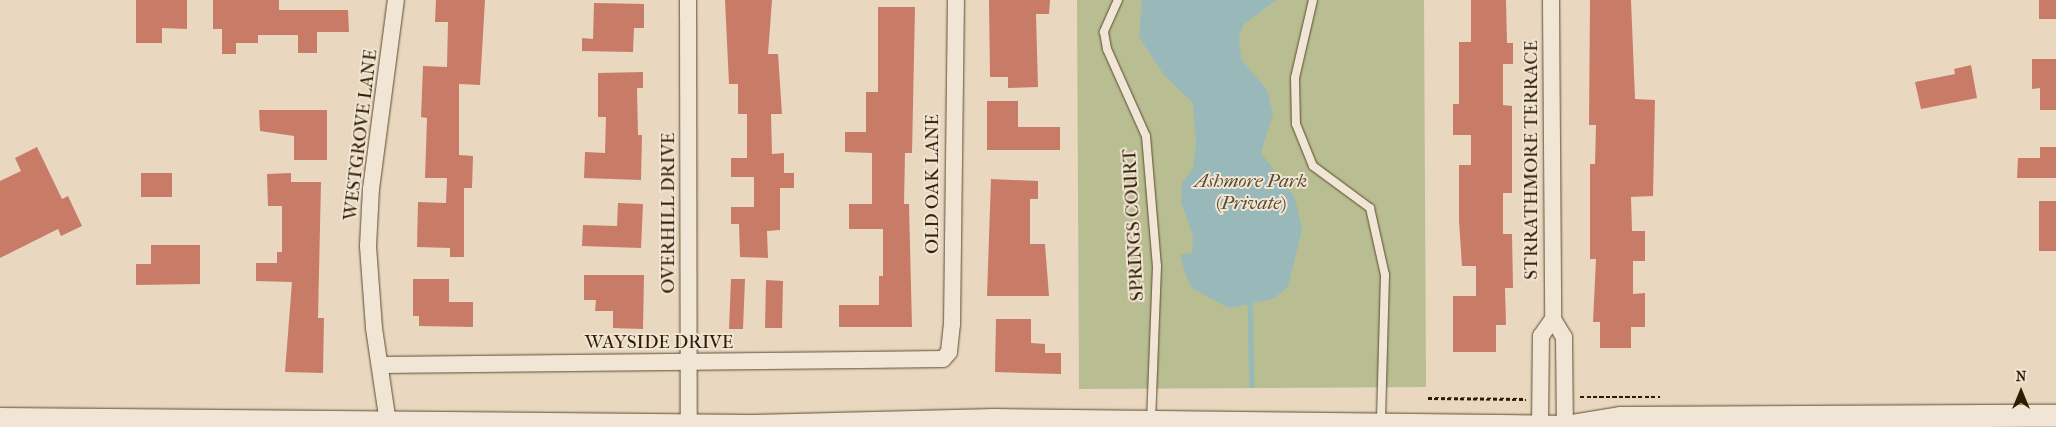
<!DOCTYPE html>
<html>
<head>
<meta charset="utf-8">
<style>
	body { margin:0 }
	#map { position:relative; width:2056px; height:427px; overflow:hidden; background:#e9d7bf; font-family:"IM FELL French Canon",serif }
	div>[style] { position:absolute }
	.green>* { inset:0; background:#b8be91 }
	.water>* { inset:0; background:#99b8b9 }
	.stream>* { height:4.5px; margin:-2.25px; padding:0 2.25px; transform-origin:2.25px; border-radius:2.25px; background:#99b8b9 }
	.building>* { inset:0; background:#c87c67 }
	.path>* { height:2.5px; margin-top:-1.25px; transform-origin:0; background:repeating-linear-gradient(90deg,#301c00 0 4px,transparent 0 6.5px) }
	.roads { filter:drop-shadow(0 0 1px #5e4b30) drop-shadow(0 0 1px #5e4b30) }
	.lane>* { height:8px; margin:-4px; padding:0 4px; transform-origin:4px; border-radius:4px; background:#f1e5d5 }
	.street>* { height:16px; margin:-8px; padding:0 8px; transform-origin:8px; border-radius:8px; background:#f1e5d5 }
	.secondary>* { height:22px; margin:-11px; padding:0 11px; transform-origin:11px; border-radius:11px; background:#f1e5d5 }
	span { translate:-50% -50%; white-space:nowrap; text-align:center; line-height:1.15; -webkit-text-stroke:4px #f1e5d5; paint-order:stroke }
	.street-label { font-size:19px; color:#301c00 }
	.park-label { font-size:19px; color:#594d2c; font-style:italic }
	.north { position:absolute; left:1996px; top:367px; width:50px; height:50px; -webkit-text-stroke:4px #f1e5d5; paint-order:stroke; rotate:0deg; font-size:14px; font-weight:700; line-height:20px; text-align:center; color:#301c00 }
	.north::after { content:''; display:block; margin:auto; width:18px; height:22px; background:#301c00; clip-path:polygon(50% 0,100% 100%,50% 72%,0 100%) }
</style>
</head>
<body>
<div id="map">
	<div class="green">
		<div style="clip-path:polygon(1077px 0,1424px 0,1426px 387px,1079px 389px)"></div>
	</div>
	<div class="water">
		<div style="clip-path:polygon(1142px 0,1276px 0,1243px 25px,1239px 38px,1241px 59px,1267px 90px,1273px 114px,1261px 153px,1295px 198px,1302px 229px,1288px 287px,1273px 299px,1229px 308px,1193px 289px,1187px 279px,1180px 255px,1192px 253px,1193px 236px,1181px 202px,1182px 182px,1193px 169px,1196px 143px,1193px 103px,1164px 75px,1139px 37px)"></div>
	</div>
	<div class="stream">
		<div style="left:1250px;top:300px;width:85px;rotate:88.7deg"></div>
	</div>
	<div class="building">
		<div style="clip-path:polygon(136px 0,187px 0,187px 29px,162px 28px,162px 43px,136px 43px)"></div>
		<div style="clip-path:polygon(213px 0,279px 0,279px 10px,348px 10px,349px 32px,317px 32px,317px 53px,298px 53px,298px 35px,258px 35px,258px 43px,236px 43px,236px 54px,222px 54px,222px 29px,213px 29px)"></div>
		<div style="clip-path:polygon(436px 0,485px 0,480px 85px,459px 84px,459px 155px,473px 156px,472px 188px,464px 188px,464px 257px,450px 257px,450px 248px,417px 247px,418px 202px,446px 203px,447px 178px,425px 178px,427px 118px,421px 117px,423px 66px,447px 67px,448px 22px,435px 22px)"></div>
		<div style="clip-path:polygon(725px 0,772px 0,768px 54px,778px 54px,782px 114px,771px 114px,772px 154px,784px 153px,784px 173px,794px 173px,794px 188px,780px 188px,780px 230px,767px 231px,768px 258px,740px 257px,739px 224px,731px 224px,731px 207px,754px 207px,754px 177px,731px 177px,731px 158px,747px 158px,747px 114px,738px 114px,738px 84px,729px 84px)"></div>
		<div style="clip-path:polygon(989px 0,1050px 0,1049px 14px,1036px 14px,1038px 87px,1008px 88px,1008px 77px,990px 77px)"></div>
		<div style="clip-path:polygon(1471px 0,1506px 0,1507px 43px,1513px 43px,1513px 64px,1503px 64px,1503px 105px,1512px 106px,1512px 193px,1503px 193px,1503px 234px,1512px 234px,1513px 288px,1505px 288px,1506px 325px,1496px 325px,1496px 352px,1453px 352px,1453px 296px,1476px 296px,1476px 266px,1462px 266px,1459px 221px,1459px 165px,1471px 165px,1471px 135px,1453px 135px,1453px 104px,1459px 104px,1459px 42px,1471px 42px)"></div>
		<div style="clip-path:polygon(1590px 0,1631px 0,1635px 99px,1655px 100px,1653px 196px,1631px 197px,1632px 231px,1645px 231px,1645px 261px,1633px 261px,1633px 294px,1645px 293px,1645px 327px,1631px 327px,1631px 348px,1600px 348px,1600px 322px,1593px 322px,1596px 259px,1590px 259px,1590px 164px,1595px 164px,1596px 125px,1589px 125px)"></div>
		<div style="clip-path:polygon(2039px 0,2056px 0,2056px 19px,2039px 19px)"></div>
		<div style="clip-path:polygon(594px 3px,644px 4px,644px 28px,634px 28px,633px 52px,582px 51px,582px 38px,593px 39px)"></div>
		<div style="clip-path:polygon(878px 7px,915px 7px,912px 153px,905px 153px,904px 204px,909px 204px,912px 327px,839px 327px,839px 305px,879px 305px,879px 276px,883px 276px,883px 229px,849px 229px,849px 204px,872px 204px,872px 153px,845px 152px,845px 132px,866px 132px,866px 92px,878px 92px)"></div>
		<div style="clip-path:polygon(2032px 59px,2056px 59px,2056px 110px,2040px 110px,2040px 88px,2032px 89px)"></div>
		<div style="clip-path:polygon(1971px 65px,1977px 98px,1921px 109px,1915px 82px,1955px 74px,1954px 69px)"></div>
		<div style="clip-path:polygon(643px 72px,643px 88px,637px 88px,638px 135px,642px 135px,641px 180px,584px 178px,585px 152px,605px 153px,606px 117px,598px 117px,598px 73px)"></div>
		<div style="clip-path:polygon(987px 101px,1018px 101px,1018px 127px,1060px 127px,1060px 150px,987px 150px)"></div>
		<div style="clip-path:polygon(259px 110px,327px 110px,327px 160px,294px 160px,294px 136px,260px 131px)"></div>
		<div style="clip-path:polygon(37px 147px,62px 199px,68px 196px,82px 226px,61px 236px,58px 229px,0 258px,0 181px,21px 171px,15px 158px)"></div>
		<div style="clip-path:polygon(2040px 147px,2056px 147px,2056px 178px,2017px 178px,2018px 158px,2040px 158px)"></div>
		<div style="clip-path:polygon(141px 173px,172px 173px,172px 197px,141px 197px)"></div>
		<div style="clip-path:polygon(291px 173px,291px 182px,321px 182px,318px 318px,324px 318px,323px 373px,285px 372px,292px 282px,256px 281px,256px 263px,277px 263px,277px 252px,282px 252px,282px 206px,268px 206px,267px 174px)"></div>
		<div style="clip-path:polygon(991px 179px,1038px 181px,1038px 199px,1030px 199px,1030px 244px,1045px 244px,1049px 296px,987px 296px)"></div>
		<div style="clip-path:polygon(2039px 201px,2056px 201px,2056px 251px,2039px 251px)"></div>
		<div style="clip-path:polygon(618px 203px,643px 204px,641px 248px,582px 246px,583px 225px,617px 226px)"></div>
		<div style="clip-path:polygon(151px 245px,200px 245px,200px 284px,136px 285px,136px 264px,151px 264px)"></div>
		<div style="clip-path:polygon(584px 275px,644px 275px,643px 329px,613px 328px,613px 311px,595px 311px,596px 300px,584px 300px)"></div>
		<div style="clip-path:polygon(413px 279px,449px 279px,449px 302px,473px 302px,473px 327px,419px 326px,419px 316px,413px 316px)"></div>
		<div style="clip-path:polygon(731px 279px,745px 279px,743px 329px,729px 329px)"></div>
		<div style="clip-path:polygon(766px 280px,783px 281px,782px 328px,765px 328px)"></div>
		<div style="clip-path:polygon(996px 319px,1031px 319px,1031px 343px,1045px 344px,1045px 353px,1061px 353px,1061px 374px,995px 372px)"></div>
	</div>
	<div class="path">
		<div style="left:1580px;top:397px;width:80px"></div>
		<div style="left:1428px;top:398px;width:98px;rotate:0.6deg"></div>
	</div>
	<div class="roads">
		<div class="lane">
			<div style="left:1118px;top:0;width:35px;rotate:114deg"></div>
			<div style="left:1104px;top:32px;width:17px;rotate:80deg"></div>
			<div style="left:1107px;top:49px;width:95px;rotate:65.9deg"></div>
			<div style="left:1146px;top:136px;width:130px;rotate:85.2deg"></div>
			<div style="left:1157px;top:266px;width:155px;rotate:92.2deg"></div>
			<div style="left:1313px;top:0;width:80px;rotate:103deg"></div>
			<div style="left:1295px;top:78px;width:46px;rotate:88.8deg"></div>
			<div style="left:1296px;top:124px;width:45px;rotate:68deg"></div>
			<div style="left:1313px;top:166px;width:71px;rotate:36.4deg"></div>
			<div style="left:1370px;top:208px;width:69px;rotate:77.4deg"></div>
			<div style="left:1385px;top:275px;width:147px;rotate:91.6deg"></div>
		</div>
		<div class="street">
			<div style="left:688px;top:0;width:426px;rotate:89.9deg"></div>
			<div style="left:1551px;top:0;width:319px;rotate:89.6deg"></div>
			<div style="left:1553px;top:319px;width:21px;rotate:59deg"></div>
			<div style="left:1564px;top:337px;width:90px;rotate:89.4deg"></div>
			<div style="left:381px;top:365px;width:562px;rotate:-0.61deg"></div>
			<div style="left:943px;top:359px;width:9px;rotate:-49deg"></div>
			<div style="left:949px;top:352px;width:27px;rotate:-84deg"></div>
			<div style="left:952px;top:325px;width:325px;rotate:-89.3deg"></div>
			<div style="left:388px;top:423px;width:96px;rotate:-98.4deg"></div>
			<div style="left:374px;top:328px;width:82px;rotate:-94.2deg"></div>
			<div style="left:368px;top:246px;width:57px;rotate:-87deg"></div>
			<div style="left:371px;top:189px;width:191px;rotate:-82.5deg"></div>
			<div style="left:1540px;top:426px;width:90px;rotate:-89.4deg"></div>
			<div style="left:1541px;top:336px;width:21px;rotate:-55deg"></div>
		</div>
		<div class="secondary">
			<div style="left:0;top:419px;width:753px;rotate:0.53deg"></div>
			<div style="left:753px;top:426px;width:241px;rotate:-1.4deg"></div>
			<div style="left:994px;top:420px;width:578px;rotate:0.69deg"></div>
			<div style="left:1565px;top:427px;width:57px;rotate:-9.1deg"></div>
			<div style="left:1621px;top:418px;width:435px;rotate:-0.3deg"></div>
		</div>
	</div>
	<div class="street-label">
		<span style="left:361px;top:135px;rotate:-83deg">WESTGROVE LANE</span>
		<span style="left:1532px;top:160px;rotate:-90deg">STRRATHMORE TERRACE</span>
		<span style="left:933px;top:184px;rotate:-90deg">OLD OAK LANE</span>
		<span style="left:669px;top:213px;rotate:-90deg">OVERHILL DRIVE</span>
		<span style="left:1134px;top:225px;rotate:-93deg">SPRINGS COURT</span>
		<span style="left:659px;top:343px">WAYSIDE DRIVE</span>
	</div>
	<div class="park-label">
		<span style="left:1251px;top:193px">Ashmore Park<br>(Private)</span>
	</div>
	<div class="north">N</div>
</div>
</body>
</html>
